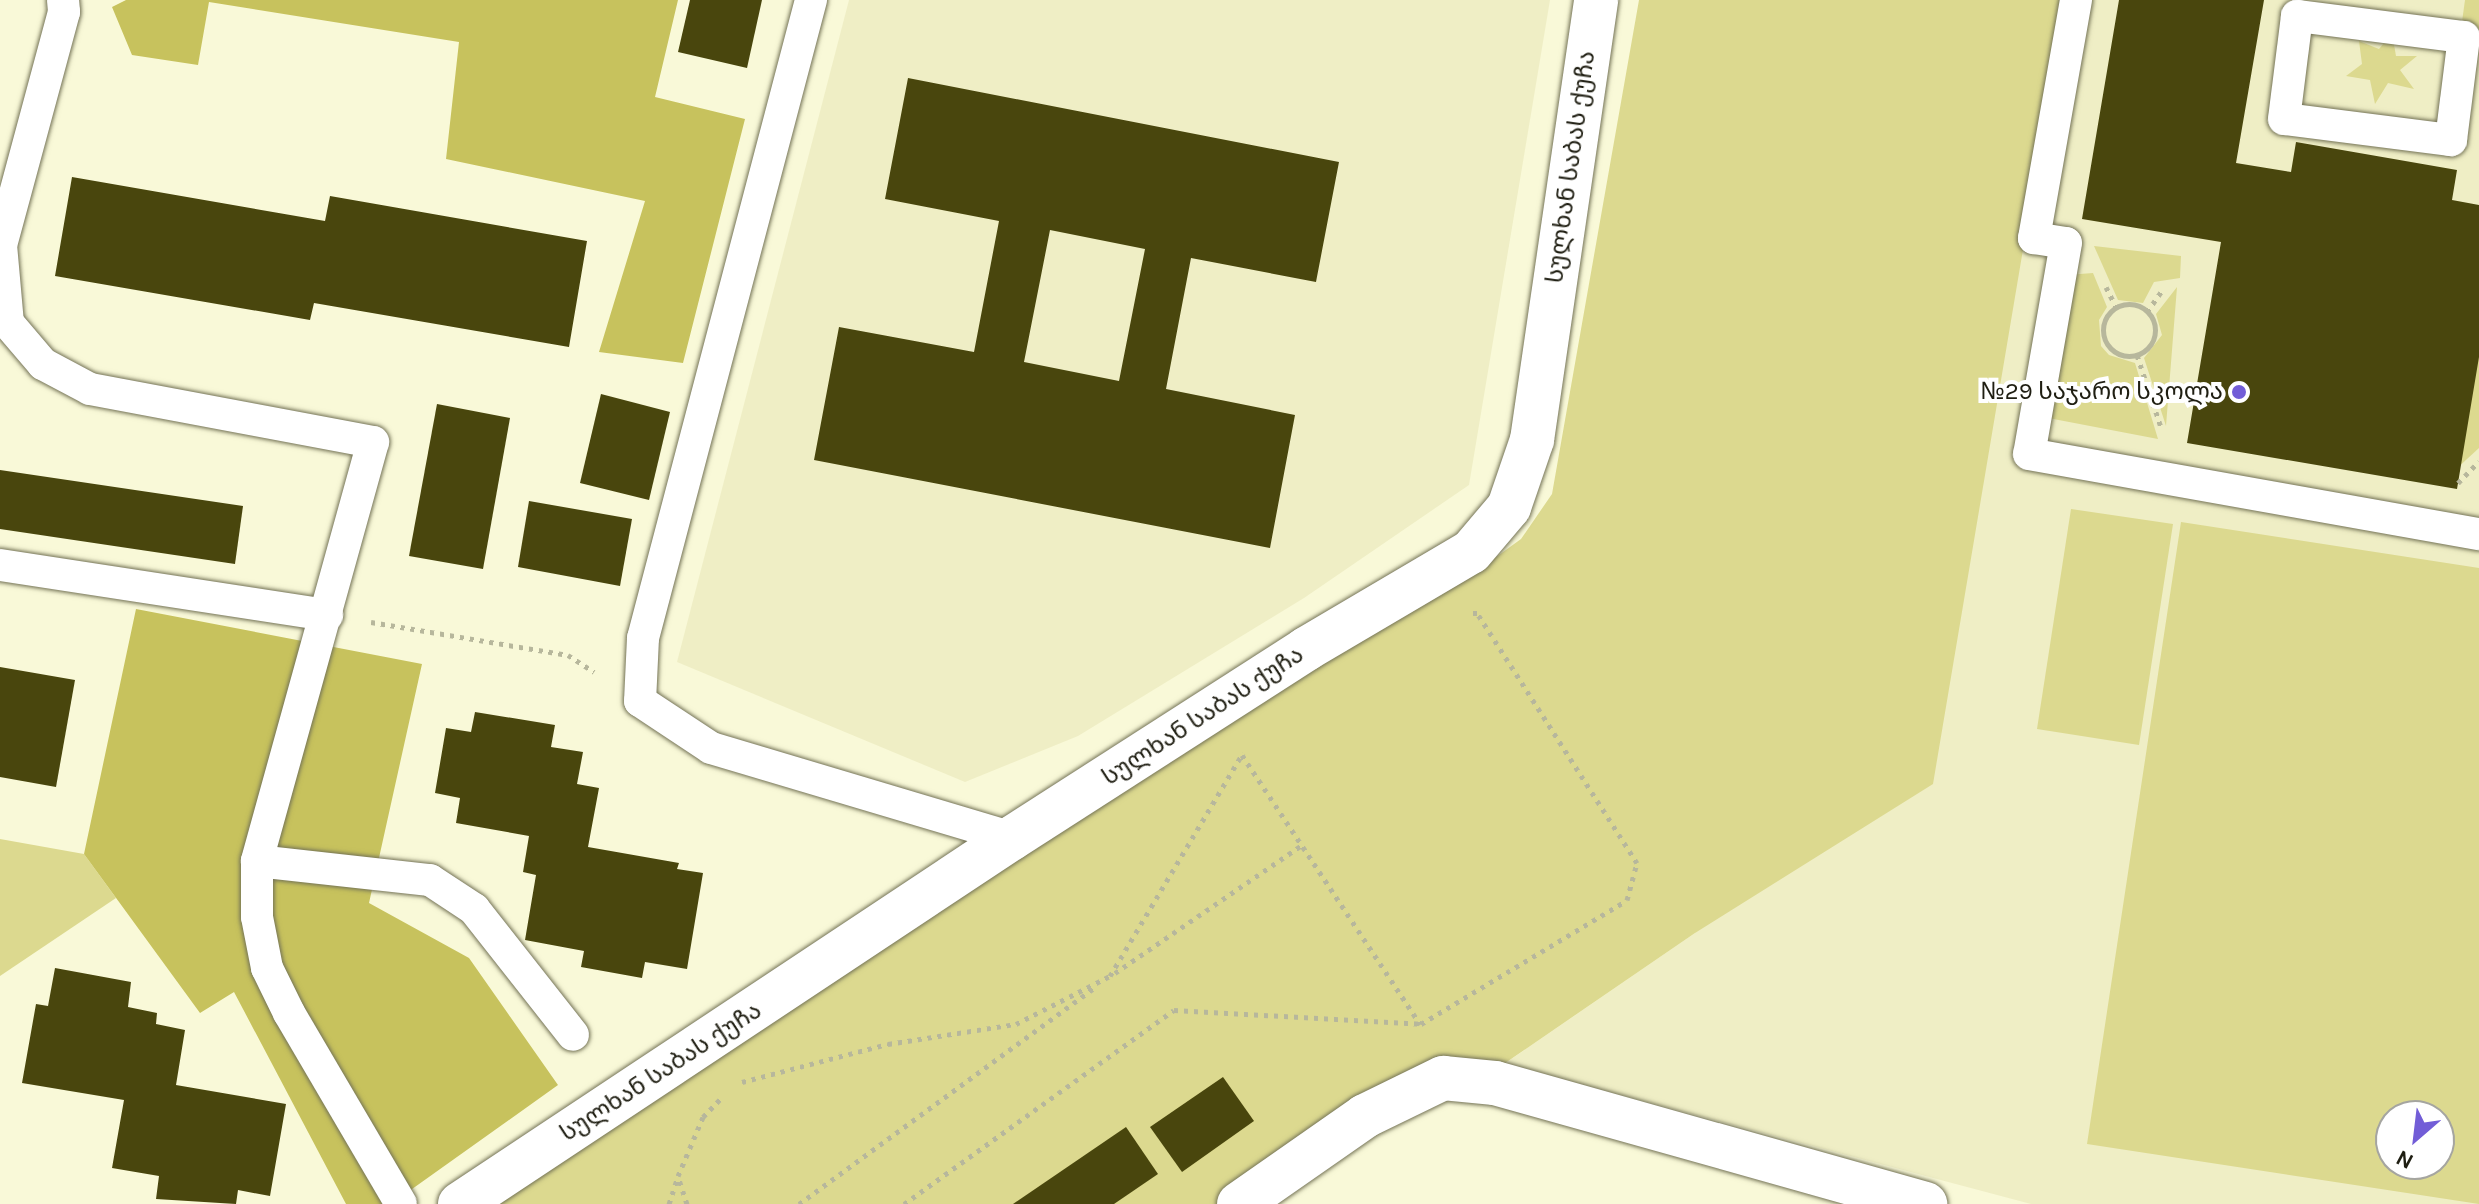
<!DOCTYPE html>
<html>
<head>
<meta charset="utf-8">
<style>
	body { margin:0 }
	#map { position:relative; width:2479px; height:1204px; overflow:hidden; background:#f9f9d8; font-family:Karla,"Noto Sans Georgian",sans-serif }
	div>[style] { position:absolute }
	.built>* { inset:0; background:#efeec5 }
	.green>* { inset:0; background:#dcd98f }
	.forest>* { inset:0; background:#c7c25d }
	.building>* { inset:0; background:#49460d }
	.path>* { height:5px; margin-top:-2.5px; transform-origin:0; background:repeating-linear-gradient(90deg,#b7b79c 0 4px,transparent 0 10px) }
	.path>.ring { margin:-2.5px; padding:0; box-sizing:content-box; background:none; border:5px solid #b7b79c; border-radius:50% }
	.roads { filter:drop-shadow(0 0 2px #747356) drop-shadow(0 0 2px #747356) }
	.lane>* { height:32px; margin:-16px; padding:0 16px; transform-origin:16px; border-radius:16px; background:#fff }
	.street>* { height:44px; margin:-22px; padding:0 22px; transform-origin:22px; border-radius:22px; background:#fff }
	.dots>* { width:22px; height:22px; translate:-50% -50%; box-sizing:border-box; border:4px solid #fff; border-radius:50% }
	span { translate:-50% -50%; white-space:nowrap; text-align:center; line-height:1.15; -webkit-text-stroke:8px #fff; paint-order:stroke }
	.street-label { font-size:24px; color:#1f1e12 }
	.poi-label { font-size:24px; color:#1f1e12 }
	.right { translate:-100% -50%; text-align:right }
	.north { position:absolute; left:2375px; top:1100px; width:80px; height:80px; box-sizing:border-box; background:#fff; border:2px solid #a5a5a0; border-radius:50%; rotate:208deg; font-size:22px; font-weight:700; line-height:32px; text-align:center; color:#1f1e12 }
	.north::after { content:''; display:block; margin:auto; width:28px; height:36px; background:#725dd7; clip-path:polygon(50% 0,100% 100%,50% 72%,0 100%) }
</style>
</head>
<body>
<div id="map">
	<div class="built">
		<div style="clip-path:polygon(849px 0,1550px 0,1469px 485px,1304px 598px,1078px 736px,965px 782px,677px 662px)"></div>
		<div style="clip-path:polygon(evenodd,2065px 0,2479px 0,2479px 1204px,2031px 1204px,1504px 1064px,1695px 933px,2065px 0,2391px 1116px,2439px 1116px,2439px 1164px,2391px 1164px,2391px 1116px)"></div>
	</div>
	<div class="green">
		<div style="clip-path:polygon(1639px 0,2065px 0,1933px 784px,1695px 933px,1460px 1094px,1223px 1204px,481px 1204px,1280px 681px,1470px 576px,1521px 539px,1552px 494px)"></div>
		<div style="clip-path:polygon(2465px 0,2479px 0,2479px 32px,2461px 29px)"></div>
		<div style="clip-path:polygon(2392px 33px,2396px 56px,2417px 56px,2400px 70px,2414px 89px,2388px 83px,2375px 104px,2370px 80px,2346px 76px,2362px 64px,2359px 41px,2379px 49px)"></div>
		<div style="clip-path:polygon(2094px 246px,2181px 256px,2180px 278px,2154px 282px,2143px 303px,2118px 300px)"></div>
		<div style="clip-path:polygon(2093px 273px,2107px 307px,2099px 320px,2101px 346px,2109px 355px,2135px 363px,2158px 439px,2043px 417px,2067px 275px)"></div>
		<div style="clip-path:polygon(2177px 287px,2166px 426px,2144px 358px,2162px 335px,2156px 314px)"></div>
		<div style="clip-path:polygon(2479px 322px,2479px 448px,2442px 482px)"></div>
		<div style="clip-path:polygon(2071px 509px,2173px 524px,2139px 745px,2037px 729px)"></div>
		<div style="clip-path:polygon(evenodd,2181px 522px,2479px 568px,2479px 1204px,2087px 1144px,2181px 522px,2391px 1116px,2439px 1116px,2439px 1164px,2391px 1164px,2391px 1116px)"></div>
		<div style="clip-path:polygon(0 839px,84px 854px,116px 898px,0 976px)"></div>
	</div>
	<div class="forest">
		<div style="clip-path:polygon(126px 0,678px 0,655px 97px,745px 119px,683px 363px,599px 352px,645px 201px,446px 159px,459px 42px,209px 2px,198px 65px,132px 55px,112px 7px)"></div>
		<div style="clip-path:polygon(136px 609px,422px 664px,369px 903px,469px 958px,558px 1085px,391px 1204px,346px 1204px,234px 992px,200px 1013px,84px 854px)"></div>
	</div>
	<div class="building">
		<div style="clip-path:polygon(690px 0,762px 0,747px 68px,678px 52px)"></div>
		<div style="clip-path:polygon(2119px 0,2264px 0,2236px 163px,2291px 172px,2296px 142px,2457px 170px,2452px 200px,2479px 205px,2479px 357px,2457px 489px,2187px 443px,2221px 242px,2082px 219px)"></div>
		<div style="clip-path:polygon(evenodd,908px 78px,1339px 162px,1316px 282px,1191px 258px,1166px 389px,1295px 415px,1270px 548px,814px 460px,839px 327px,974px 352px,999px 221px,885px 199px,908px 78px,1050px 230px,1145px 249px,1119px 381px,1024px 362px,1050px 230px)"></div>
		<div style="clip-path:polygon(72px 177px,325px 221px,330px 196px,587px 241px,569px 347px,314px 303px,310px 320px,55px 276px)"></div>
		<div style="clip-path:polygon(601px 394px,670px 412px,649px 500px,580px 483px)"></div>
		<div style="clip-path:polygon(437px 404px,510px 418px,483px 569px,409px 556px)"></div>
		<div style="clip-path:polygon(0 470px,243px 506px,235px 564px,0 529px)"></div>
		<div style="clip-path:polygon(529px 501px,632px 519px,620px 586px,518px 567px)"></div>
		<div style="clip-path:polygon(0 667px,75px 680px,56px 787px,0 777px)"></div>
		<div style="clip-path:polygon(475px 712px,555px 725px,551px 747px,583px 752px,577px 784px,599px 788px,588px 847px,679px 863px,677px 869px,703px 873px,687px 969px,645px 962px,642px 978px,581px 967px,584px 951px,525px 940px,536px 875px,523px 872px,529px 836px,456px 823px,460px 798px,435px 793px,446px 728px,471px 732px)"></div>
		<div style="clip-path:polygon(55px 968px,131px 982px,128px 1007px,157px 1013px,156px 1024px,185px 1030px,176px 1085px,286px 1104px,270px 1196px,238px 1190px,236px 1204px,156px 1199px,159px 1176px,112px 1168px,124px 1100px,22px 1083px,36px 1004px,48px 1006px)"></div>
		<div style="clip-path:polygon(1223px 1077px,1254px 1121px,1182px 1172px,1150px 1127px)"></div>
		<div style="clip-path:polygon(1126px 1127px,1158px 1174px,1114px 1204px,1013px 1204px)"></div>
	</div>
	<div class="path">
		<div style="left:2106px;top:287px;width:22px;rotate:63deg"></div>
		<div class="ring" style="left:2103px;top:304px;width:47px;height:47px"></div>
		<div style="left:2147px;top:312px;width:29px;rotate:-55deg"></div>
		<div style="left:2137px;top:355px;width:79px;rotate:71.6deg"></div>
		<div style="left:2458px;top:483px;width:30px;rotate:-46deg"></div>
		<div style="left:371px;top:622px;width:200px;rotate:9.5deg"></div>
		<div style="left:568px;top:655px;width:31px;rotate:33deg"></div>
		<div style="left:1242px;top:755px;width:323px;rotate:56.5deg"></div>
		<div style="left:1115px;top:973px;width:227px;rotate:-34.4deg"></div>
		<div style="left:742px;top:1082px;width:151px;rotate:-14.6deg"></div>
		<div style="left:888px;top:1044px;width:130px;rotate:-8.9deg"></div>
		<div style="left:1016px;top:1024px;width:106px;rotate:-27.1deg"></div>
		<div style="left:1110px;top:976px;width:260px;rotate:-59.2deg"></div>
		<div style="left:669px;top:1204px;width:28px;rotate:-72deg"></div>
		<div style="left:687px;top:1204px;width:29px;rotate:-108deg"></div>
		<div style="left:678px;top:1176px;width:64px;rotate:-67deg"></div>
		<div style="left:703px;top:1117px;width:28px;rotate:-46deg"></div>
		<div style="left:799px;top:1204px;width:369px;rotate:-36.2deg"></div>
		<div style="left:904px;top:1204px;width:332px;rotate:-35.7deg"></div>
		<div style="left:1174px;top:1010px;width:247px;rotate:3.2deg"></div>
		<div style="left:1421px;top:1024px;width:240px;rotate:-31deg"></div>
		<div style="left:1627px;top:900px;width:38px;rotate:-75deg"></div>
		<div style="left:1637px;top:863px;width:297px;rotate:-122.6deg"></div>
		<div style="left:1477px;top:613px;width:6px;rotate:180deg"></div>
	</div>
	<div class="roads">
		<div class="lane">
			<div style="left:63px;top:0;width:12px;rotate:85deg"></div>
			<div style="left:64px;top:12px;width:241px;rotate:105.1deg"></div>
			<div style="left:1px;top:245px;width:78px;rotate:84.9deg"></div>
			<div style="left:8px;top:323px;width:54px;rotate:49.5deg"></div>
			<div style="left:43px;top:364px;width:53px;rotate:28deg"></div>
			<div style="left:90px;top:389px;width:288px;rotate:10.6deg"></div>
			<div style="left:373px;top:442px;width:435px;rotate:105.5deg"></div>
			<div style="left:257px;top:861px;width:56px;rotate:90deg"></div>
			<div style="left:257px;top:917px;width:52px;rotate:78.9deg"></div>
			<div style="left:267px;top:968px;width:50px;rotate:63.9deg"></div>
			<div style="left:289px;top:1013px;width:221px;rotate:59.6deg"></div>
			<div style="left:811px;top:0;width:660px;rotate:104.75deg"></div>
			<div style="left:643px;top:638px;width:63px;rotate:92.7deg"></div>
			<div style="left:640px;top:701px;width:85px;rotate:33.5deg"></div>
			<div style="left:711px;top:748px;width:314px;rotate:16.6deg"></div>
			<div style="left:2076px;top:0;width:242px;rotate:100deg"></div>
			<div style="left:2034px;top:238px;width:32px;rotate:9deg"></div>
			<div style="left:2066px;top:243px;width:214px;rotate:99.9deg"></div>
			<div style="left:2029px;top:454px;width:457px;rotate:10.1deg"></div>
			<div style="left:2297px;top:16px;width:168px;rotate:7.2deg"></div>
			<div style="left:2464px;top:37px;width:104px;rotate:97.2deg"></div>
			<div style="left:2451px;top:140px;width:168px;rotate:-172.8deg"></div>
			<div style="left:2284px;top:119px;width:104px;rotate:-82.8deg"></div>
			<div style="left:0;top:565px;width:331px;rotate:8.7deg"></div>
			<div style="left:257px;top:861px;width:174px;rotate:6.3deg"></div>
			<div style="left:430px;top:880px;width:53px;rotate:33.4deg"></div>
			<div style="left:474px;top:909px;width:160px;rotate:51.8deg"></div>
		</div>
		<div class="street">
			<div style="left:460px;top:1204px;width:662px;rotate:-33.55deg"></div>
			<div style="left:1012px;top:838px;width:350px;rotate:-32.7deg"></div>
			<div style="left:1306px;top:649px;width:191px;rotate:-30.5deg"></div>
			<div style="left:1471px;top:552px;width:59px;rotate:-49.8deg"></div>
			<div style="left:1509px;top:507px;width:71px;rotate:-71.1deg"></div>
			<div style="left:1532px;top:440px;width:445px;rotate:-81.7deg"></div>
			<div style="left:1239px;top:1204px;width:154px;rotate:-34.9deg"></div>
			<div style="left:1365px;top:1116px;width:87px;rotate:-26deg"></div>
			<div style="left:1443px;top:1078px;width:52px;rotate:5.5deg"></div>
			<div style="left:1495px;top:1083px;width:447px;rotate:15.7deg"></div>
		</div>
	</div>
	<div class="dots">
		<div style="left:2239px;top:392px;background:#725dd7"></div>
	</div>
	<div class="street-label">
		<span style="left:1571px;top:167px;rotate:-82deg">სულხან საბას ქუჩა</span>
		<span style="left:1203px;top:716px;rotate:-33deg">სულხან საბას ქუჩა</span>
		<span style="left:661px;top:1072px;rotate:-33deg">სულხან საბას ქუჩა</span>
	</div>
	<div class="poi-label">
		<span class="right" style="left:2223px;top:392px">№29 საჯარო სკოლა</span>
	</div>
	<div class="north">N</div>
</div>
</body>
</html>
